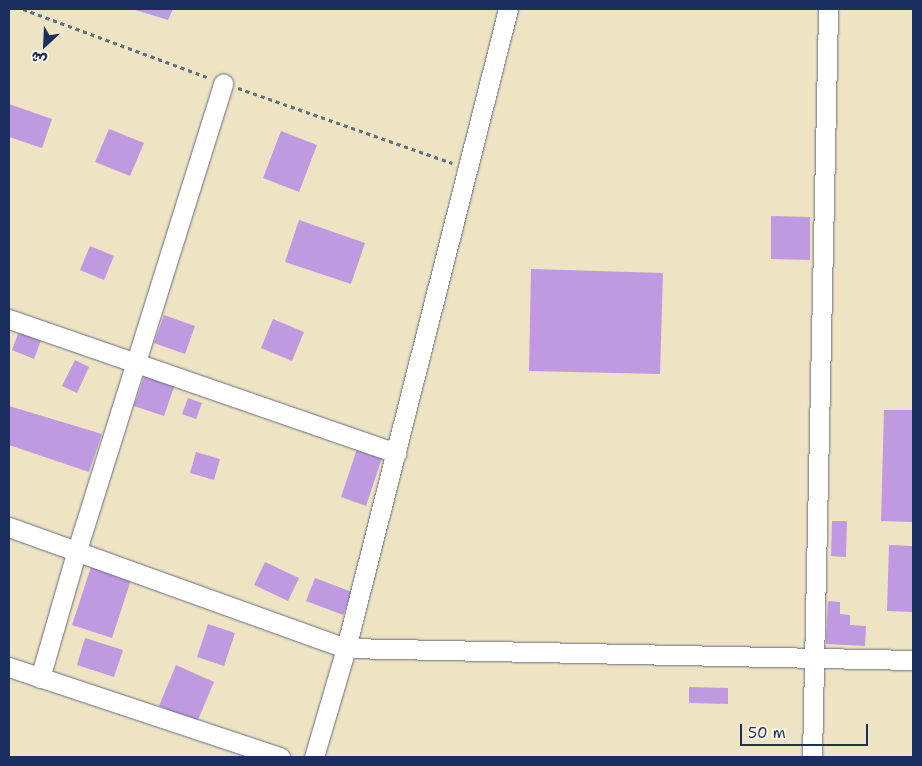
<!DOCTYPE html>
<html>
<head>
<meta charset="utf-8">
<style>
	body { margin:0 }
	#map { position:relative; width:922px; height:766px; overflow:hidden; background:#eee3c2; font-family:"Shantell Sans","Playpen Sans Arabic",sans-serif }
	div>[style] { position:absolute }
	.building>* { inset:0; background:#c09ae1 }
	.path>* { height:3px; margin-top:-1.5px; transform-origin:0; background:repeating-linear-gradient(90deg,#656e81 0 4px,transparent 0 8px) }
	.roads { filter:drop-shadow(0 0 1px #656e81) drop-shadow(0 0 1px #656e81) }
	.minor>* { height:19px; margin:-9.5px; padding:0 9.5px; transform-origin:9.5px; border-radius:9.5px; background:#fff }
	span { translate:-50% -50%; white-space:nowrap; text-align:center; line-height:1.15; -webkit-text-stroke:4.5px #fcf5e5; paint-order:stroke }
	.frame { position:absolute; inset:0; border:10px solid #1b2f5e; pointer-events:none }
	.north { position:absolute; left:20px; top:20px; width:50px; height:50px; -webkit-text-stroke:4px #fcf5e5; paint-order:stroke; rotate:205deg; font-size:14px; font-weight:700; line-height:20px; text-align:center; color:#1b2f5e }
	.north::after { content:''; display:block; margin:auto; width:18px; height:22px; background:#1b2f5e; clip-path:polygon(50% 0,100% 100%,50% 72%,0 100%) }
	.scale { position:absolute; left:740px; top:724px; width:128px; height:22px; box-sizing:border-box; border:2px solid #1b2f5e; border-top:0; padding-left:6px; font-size:15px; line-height:18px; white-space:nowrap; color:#1b2f5e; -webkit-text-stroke:4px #fcf5e5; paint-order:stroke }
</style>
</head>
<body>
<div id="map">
	<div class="building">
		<div style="clip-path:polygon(132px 9px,173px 9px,168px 20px)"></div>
		<div style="clip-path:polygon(9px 104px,52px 119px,42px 148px,9px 137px)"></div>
		<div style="clip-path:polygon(109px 129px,144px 143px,130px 176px,95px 162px)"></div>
		<div style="clip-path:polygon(281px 131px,317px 145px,299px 192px,263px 178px)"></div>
		<div style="clip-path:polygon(771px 216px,810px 217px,810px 260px,771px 259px)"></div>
		<div style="clip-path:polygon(299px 220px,365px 243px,351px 284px,285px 262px)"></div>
		<div style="clip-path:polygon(90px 246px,114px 256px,104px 280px,80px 270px)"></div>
		<div style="clip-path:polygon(531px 269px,663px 273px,660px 374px,529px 371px)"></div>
		<div style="clip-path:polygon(164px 315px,195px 326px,185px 354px,154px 343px)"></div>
		<div style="clip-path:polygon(273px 319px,304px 332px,292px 361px,261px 348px)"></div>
		<div style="clip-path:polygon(21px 326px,43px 335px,34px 359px,12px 350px)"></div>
		<div style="clip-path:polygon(75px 360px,89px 367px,77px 393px,62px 386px)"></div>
		<div style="clip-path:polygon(145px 374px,175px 384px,164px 416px,134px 406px)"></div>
		<div style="clip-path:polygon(188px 398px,202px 403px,196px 419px,182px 414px)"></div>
		<div style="clip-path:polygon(9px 406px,102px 434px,89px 472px,9px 445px)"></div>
		<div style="clip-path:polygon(884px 410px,913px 410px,913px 522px,881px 521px)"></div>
		<div style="clip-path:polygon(358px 446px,383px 455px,366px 506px,341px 497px)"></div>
		<div style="clip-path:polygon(196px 452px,220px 459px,214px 480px,190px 473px)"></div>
		<div style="clip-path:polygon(832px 521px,847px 521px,846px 557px,831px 556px)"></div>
		<div style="clip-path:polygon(889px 545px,913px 546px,913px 612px,887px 611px)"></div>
		<div style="clip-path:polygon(265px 562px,299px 578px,288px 601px,254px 585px)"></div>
		<div style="clip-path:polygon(91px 567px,131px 580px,112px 638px,72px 625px)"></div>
		<div style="clip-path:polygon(315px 578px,352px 592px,343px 615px,306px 601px)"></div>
		<div style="clip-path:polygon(828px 601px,840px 602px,840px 614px,850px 615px,850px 625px,866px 626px,865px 646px,826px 644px)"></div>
		<div style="clip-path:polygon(208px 624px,235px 633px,224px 666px,197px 657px)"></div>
		<div style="clip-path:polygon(85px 638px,123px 650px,114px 677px,77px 665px)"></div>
		<div style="clip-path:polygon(176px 665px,214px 682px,197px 722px,159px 706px)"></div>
		<div style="clip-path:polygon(689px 687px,728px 688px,728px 704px,689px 703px)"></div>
	</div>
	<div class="path">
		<div style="left:23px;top:9px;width:196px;rotate:20.3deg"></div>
		<div style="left:238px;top:88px;width:227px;rotate:19.3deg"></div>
	</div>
	<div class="roads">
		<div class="minor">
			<div style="left:9px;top:319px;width:410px;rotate:19.1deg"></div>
			<div style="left:9px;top:527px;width:358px;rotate:19.8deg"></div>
			<div style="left:346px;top:648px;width:567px;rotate:1.21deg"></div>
			<div style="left:9px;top:667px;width:286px;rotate:18.4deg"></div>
			<div style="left:40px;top:678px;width:133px;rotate:-73.9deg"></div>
			<div style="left:77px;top:550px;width:489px;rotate:-72.6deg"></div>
			<div style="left:314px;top:757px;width:114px;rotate:-73.6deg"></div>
			<div style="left:346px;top:648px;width:659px;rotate:-75.77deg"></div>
			<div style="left:812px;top:757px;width:748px;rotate:-88.77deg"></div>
		</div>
	</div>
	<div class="frame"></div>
	<div class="north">ش</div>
	<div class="scale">50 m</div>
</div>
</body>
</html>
